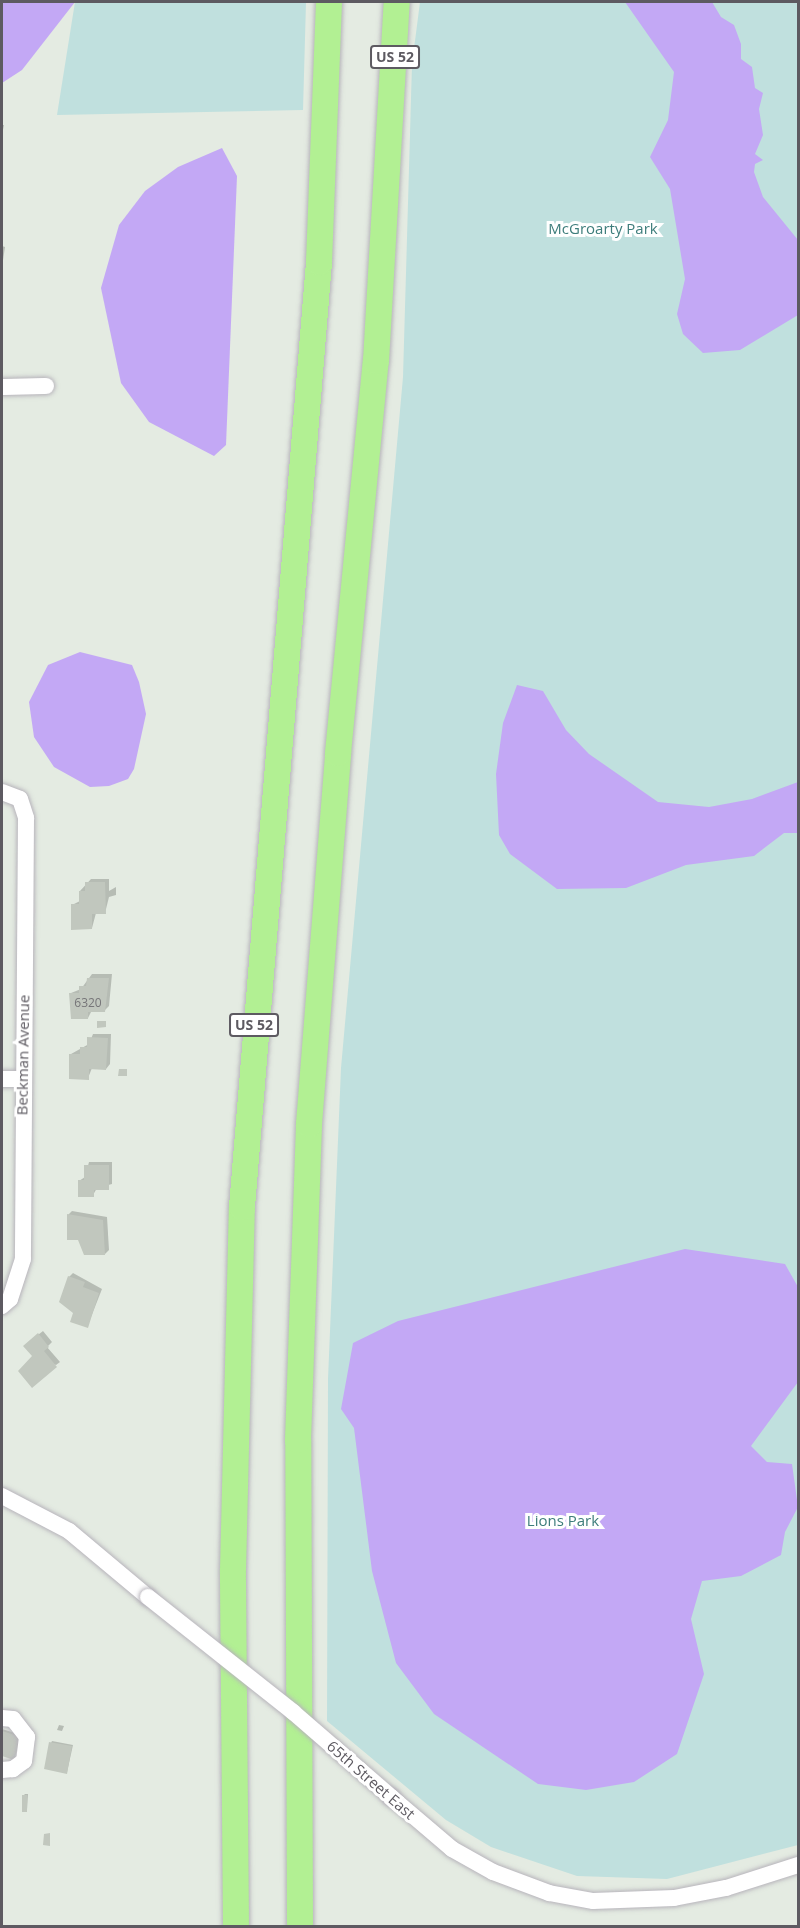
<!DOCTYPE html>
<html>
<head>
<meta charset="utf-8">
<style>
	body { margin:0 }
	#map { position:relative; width:800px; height:1928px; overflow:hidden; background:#e4ebe2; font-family:"Open Sans",sans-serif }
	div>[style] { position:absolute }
	.green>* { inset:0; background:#c0e0de }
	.water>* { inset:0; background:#c3a8f5 }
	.shadow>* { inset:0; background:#0003 }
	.building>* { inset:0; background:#c1c7be }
	.roads { filter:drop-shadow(0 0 2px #b7b4bb) drop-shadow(0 0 2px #b7b4bb) }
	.minor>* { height:16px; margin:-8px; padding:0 8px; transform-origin:8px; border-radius:8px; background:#fff }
	.highway>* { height:26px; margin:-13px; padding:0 13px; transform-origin:13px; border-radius:13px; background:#b2f093 }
	.bridges { filter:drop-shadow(0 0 2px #b7b4bb) drop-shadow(0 0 2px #b7b4bb) }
	.minor-bridge>* { height:16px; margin:-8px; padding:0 8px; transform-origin:8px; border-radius:8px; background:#fff }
	span { translate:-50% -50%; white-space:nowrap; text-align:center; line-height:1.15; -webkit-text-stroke:6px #fff; paint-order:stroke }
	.number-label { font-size:12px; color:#767578 }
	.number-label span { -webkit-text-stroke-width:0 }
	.shield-label span { padding:2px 4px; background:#fff; border:2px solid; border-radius:4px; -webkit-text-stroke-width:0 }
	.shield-label { font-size:14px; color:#5d5a61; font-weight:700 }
	.park-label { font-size:15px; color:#3d7d7b }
	.street-label { font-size:15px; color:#5d5a61 }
	.frame { position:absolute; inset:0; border:3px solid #5d5a61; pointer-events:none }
</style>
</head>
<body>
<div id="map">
	<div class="green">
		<div style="clip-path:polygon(75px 2px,306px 2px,303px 110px,57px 115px)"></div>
		<div style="clip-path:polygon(420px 2px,798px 2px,798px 1845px,667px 1879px,577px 1876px,491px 1847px,446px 1820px,327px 1721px,328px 1379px,341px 1068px,403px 377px,412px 64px)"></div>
	</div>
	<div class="water">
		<div style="clip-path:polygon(2px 2px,75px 2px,22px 70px,2px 83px)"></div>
		<div style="clip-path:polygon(625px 2px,712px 2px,721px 17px,734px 25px,741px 44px,741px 59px,752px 67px,755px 88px,763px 93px,759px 109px,763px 135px,755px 154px,763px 160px,755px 164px,754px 172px,763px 197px,798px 240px,798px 315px,740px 350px,703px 353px,683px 334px,677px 314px,685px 279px,670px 189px,650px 157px,668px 120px,674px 72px)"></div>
		<div style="clip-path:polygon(222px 148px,237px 176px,226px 445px,214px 456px,149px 422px,121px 383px,101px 288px,119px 225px,145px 191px,178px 167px)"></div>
		<div style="clip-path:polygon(80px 652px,132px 665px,139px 682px,146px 714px,134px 769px,128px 779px,109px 786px,90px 787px,54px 767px,34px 737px,29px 702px,48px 665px)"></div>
		<div style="clip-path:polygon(517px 685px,543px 691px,566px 730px,589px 754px,658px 802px,709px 807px,752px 799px,798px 782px,798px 833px,784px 833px,754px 856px,686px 865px,626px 888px,557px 889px,510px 854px,499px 835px,496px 774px,503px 723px)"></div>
		<div style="clip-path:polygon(685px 1249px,785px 1264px,798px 1287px,798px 1382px,751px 1446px,767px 1462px,792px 1464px,798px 1507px,785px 1532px,781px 1555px,741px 1576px,702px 1581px,691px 1619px,704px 1674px,677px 1754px,634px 1782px,586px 1790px,538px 1784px,434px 1714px,396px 1663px,372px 1571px,354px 1428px,341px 1409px,353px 1343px,398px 1321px)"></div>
	</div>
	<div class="shadow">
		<div style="clip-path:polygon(2px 125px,4px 125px,2px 135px)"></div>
		<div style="clip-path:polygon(2px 246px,5px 247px,2px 267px)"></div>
		<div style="clip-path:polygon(91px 879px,109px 879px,109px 891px,116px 887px,116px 895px,109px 897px,105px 913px,96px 913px,92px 928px,72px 905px,80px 901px,80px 891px)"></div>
		<div style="clip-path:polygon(92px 974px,112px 974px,109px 1006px,105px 1010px,92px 1010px,88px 1018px,71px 993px,81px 989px)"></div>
		<div style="clip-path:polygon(93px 1034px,111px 1034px,110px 1064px,106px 1069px,92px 1068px,88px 1078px,71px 1054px,89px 1044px)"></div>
		<div style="clip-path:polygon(89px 1162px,112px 1162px,112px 1184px,97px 1188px,93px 1195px,79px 1181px,85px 1177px)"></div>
		<div style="clip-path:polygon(72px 1211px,107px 1217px,109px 1250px,105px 1254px,68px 1215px)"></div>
		<div style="clip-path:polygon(73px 1273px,102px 1289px,87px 1327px,75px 1312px,69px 1277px)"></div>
		<div style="clip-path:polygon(43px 1331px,52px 1342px,47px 1347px,60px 1362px,56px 1365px,34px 1357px,29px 1342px)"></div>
		<div style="clip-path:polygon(59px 1725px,64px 1726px,62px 1731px,57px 1730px)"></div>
		<div style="clip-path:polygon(2px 1729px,22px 1735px,14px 1758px,2px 1754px)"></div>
		<div style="clip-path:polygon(52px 1741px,73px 1745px,67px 1772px,51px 1743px)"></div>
		<div style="clip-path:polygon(25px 1794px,28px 1794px,27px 1810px,23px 1796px)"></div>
	</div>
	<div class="building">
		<div style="clip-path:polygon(85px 882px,105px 882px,106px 914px,92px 914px,92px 929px,71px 930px,71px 904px,79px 904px,79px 891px,85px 891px)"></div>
		<div style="clip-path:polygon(87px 978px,109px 978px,105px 1012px,88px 1012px,88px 1019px,71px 1019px,69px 993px,79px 993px,79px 986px,86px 986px)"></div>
		<div style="clip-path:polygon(97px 1021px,106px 1021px,106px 1027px,97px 1028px)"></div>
		<div style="clip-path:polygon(87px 1037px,108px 1038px,106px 1070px,89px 1069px,89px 1080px,69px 1079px,69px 1054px,80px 1054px,80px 1047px,87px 1047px)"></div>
		<div style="clip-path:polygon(119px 1069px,127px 1069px,127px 1076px,118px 1076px)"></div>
		<div style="clip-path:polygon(84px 1165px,109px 1165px,109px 1190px,94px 1190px,94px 1197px,78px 1197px,78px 1180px,84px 1180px)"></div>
		<div style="clip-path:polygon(67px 1214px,103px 1220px,105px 1255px,84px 1255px,78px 1240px,67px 1240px)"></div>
		<div style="clip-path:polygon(68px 1276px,85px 1282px,83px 1287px,99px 1293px,88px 1328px,70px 1322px,73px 1313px,59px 1302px)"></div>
		<div style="clip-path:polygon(38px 1333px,49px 1347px,44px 1351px,57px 1367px,32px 1388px,18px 1371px,32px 1356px,23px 1346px)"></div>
		<div style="clip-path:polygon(2px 1731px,21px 1737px,14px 1760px,2px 1756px)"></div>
		<div style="clip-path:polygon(49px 1742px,72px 1746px,67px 1774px,44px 1769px)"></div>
		<div style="clip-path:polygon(22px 1795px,27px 1795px,27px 1812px,22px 1812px)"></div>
		<div style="clip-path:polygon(50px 1833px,50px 1846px,43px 1845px,44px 1834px)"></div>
	</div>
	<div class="roads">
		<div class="minor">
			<div style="left:2px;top:387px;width:44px;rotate:-1.3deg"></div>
			<div style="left:2px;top:792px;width:19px;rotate:21deg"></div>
			<div style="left:20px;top:799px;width:20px;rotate:72deg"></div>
			<div style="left:26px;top:818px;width:441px;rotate:90.4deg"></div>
			<div style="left:23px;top:1259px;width:42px;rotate:108deg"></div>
			<div style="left:10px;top:1299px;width:11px;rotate:139deg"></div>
			<div style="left:2px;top:1079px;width:20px"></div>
			<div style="left:2px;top:1496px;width:76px;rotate:27.6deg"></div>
			<div style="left:69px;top:1531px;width:103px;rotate:39.9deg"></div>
			<div style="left:2px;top:1718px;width:11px;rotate:5deg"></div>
			<div style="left:13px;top:1719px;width:23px;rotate:52deg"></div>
			<div style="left:27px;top:1737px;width:24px;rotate:97deg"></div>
			<div style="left:24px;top:1761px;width:14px;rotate:144deg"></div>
			<div style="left:13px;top:1769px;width:11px;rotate:175deg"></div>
			<div style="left:391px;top:1797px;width:80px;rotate:40.4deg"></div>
			<div style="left:452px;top:1849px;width:47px;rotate:29.3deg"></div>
			<div style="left:493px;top:1872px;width:60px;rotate:20.6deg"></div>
			<div style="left:549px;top:1893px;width:45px;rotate:10.3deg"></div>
			<div style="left:593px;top:1901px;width:81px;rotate:-2.1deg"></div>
			<div style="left:674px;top:1898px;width:53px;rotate:-10.9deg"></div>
			<div style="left:726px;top:1888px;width:76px;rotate:-17.7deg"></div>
		</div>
		<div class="highway">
			<div style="left:236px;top:1926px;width:356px;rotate:-90.5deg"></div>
			<div style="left:233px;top:1570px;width:363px;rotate:-88.6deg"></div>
			<div style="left:242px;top:1207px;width:948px;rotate:-85.34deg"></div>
			<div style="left:319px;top:262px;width:260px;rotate:-87.8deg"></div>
			<div style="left:300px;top:1926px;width:486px;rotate:-90.2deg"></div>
			<div style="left:298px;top:1440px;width:316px;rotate:-88deg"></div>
			<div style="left:309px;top:1124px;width:372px;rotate:-85.5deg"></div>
			<div style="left:338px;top:753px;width:394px;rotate:-84.5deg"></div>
			<div style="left:376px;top:361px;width:360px;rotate:-86.7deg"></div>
		</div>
	</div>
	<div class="bridges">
		<div class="minor-bridge">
			<div style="left:148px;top:1597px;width:185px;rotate:38.4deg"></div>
			<div style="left:293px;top:1712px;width:130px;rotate:40.9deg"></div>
		</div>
	</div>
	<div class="number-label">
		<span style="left:88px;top:1003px">6320</span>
	</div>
	<div class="shield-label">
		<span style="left:395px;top:57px">US 52</span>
		<span style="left:254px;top:1025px">US 52</span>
	</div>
	<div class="park-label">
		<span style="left:603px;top:229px">McGroarty Park</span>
		<span style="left:563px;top:1521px">Lions Park</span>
	</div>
	<div class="street-label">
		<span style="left:23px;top:1055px;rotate:-89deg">Beckman Avenue</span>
		<span style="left:371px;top:1780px;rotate:41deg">65th Street East</span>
	</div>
	<div class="frame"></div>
</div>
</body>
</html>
